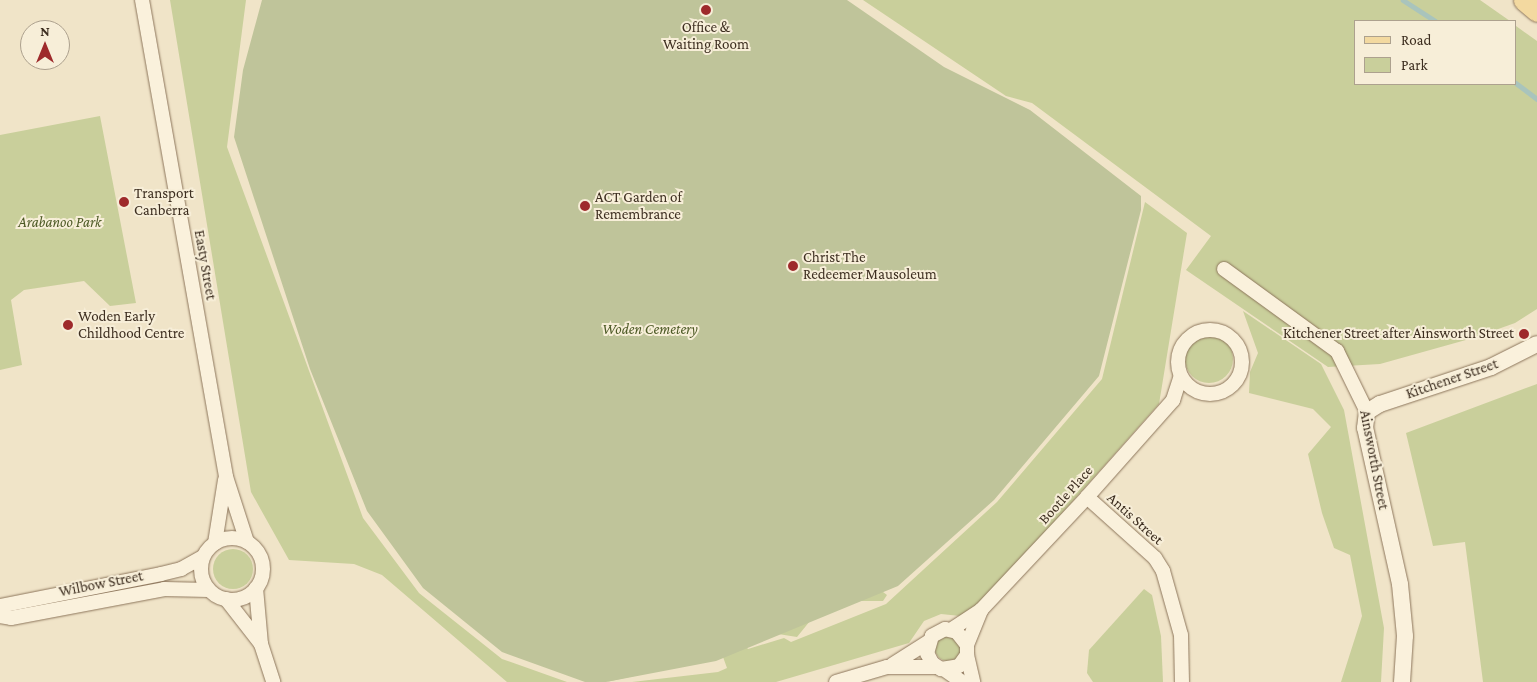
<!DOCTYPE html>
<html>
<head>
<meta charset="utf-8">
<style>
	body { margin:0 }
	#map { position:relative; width:1537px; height:682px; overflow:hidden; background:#f0e4c8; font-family:"Crimson Pro",serif }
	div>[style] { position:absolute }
	.green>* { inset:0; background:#c9cf9b }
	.round { border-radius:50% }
	.cemetery>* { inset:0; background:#bfc49a }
	.stream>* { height:4.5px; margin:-2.25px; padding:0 2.25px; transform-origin:2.25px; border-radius:2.25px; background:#a9c4bc }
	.roads { filter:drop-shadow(0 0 1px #8d765c) drop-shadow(0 0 1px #8d765c) }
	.minor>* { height:14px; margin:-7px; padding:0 7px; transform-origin:7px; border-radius:7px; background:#faf1dc }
	.minor>.ring { margin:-7px; padding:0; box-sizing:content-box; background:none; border:14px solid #faf1dc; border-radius:50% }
	.tertiary>* { height:16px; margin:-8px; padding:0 8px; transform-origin:8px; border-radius:8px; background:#faf1dc }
	.primary>* { height:21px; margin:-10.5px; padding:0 10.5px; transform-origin:10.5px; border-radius:10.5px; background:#f3d9a0 }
	.dots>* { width:14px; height:14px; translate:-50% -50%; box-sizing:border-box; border:2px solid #f7eed8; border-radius:50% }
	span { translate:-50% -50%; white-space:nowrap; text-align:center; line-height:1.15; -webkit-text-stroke:4px #f7eed8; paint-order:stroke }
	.poi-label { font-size:15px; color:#3d2e20 }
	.left { translate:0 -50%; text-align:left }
	.right { translate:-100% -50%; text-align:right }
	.park-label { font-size:15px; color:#4d5a26; font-style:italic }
	.street-label { font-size:15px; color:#3d2e20 }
	.legend { position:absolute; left:1354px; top:20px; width:162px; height:65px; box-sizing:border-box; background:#f7eed8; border:1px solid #ada18e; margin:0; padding:6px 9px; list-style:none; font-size:15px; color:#3d2e20 }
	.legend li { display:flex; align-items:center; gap:10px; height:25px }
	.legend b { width:25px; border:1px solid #ada18e }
	.north { position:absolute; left:20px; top:20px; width:50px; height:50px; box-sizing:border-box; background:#f7eed8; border:1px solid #ada18e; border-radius:50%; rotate:0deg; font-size:14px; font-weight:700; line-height:20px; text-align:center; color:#3d2e20 }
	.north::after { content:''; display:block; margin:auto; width:18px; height:22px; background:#9e2a2b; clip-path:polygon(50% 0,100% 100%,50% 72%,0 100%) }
</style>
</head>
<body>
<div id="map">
	<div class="green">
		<div style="clip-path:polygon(170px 0,246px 0,227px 147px,363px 518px,419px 593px,502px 659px,567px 682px,507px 682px,382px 575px,354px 564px,289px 560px,251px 492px)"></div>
		<div style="clip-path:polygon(863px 0,1480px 0,1510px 21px,1356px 21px,1356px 84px,1516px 84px,1516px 26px,1537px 41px,1537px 309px,1515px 323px,1473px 338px,1380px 364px,1328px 367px,1186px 270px,1211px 236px,1032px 103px,1006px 96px)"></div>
		<div style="clip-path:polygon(100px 116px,136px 303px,110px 306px,84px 281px,24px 290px,11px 300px,22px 365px,0 370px,0 135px)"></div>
		<div style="clip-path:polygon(1145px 202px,1187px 233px,1159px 404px,970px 617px,941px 614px,924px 621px,909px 643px,776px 682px,632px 682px,718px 672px,727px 668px,723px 657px,606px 682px,879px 589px,887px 595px,883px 601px,844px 601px,814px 616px,797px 637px,772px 633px,741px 640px,748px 649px,784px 638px,791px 642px,886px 604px,997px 502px,1102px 379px)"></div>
		<div style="clip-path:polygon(1243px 311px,1321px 364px,1344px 410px,1384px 628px,1381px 682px,1341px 682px,1362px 616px,1350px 555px,1334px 548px,1322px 513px,1308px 454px,1331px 427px,1313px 409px,1249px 393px,1250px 372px,1258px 353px)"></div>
		<div class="round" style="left:1185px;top:335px;width:48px;height:48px"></div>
		<div style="clip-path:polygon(1537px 384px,1537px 682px,1483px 682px,1465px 542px,1433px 546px,1406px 433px)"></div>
		<div class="round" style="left:213px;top:549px;width:40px;height:40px"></div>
		<div style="clip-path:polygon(1144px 589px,1152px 595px,1161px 636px,1163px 682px,1093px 682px,1087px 673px,1089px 650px)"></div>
		<div class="round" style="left:935px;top:635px;width:26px;height:26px"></div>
	</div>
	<div class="cemetery">
		<div style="clip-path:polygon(262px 0,847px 0,944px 67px,1030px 110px,1141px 196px,1141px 210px,1099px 376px,994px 500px,898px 586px,716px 661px,606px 682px,585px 682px,502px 652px,423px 588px,367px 511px,310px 369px,234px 137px,243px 70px)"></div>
	</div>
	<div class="stream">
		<div style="left:1403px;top:0;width:38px;rotate:33deg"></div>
		<div style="left:1516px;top:83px;width:26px;rotate:37deg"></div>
	</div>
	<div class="roads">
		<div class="minor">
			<div style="left:142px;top:0;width:484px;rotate:80deg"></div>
			<div style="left:226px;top:477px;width:68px;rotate:72.1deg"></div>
			<div style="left:1224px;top:269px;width:140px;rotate:36deg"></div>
			<div style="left:1337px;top:351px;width:68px;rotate:63.8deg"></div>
			<div class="ring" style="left:1178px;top:330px;width:50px;height:50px"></div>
			<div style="left:1087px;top:497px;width:91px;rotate:41.9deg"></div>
			<div style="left:1155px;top:558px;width:15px;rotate:58deg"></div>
			<div style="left:1163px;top:571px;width:66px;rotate:74.3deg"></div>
			<div style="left:1181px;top:635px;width:47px;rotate:88.8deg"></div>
			<div class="ring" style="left:201px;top:538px;width:48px;height:48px"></div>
			<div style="left:215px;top:543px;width:64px;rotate:-81deg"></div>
			<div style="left:256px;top:588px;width:56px;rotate:84.9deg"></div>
			<div style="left:261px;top:644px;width:40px;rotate:72deg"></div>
			<div style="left:226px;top:599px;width:57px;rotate:52.1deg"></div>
			<div style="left:0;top:606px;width:164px;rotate:-11.2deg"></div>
			<div style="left:161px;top:574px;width:21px;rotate:-14deg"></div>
			<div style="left:181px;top:569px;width:25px;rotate:-29deg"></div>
			<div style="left:0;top:616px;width:11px;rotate:10deg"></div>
			<div style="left:11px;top:618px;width:156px;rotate:-10.7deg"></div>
			<div style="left:164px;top:589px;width:45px;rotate:1.3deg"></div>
			<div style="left:952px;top:629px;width:35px;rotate:-33deg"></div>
			<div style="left:981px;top:610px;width:155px;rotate:-46.8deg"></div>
			<div style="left:1087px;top:497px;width:130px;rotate:-48.4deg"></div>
			<div style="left:1173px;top:400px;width:25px;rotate:-72deg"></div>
			<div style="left:967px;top:645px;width:16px;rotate:-128deg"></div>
			<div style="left:957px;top:632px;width:12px;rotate:-166deg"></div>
			<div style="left:945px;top:629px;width:15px;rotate:152deg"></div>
			<div style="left:932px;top:636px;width:18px;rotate:106deg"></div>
			<div style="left:927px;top:653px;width:11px;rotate:63deg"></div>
			<div style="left:932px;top:663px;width:11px;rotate:34deg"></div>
			<div style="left:941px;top:669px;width:18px;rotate:-9deg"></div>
			<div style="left:959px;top:666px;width:14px;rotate:-54deg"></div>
			<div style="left:967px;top:655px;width:10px;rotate:-90deg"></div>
			<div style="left:967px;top:645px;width:38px;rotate:-68deg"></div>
			<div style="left:967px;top:655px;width:28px;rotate:77deg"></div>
			<div style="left:892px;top:665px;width:43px;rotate:-32.6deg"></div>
			<div style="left:945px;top:670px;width:21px;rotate:35deg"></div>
			<div style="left:836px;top:682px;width:53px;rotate:-16.4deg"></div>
			<div style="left:887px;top:667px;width:49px"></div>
		</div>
		<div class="tertiary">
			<div style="left:1402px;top:682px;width:46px;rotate:-86.3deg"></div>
			<div style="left:1405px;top:636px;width:52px;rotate:-95.5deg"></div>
			<div style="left:1400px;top:584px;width:160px;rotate:-102.6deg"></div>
			<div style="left:1365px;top:428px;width:16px;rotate:-83deg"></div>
			<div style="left:1367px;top:412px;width:15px;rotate:-32deg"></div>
			<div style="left:1380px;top:404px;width:117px;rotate:-18.4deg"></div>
			<div style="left:1491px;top:367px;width:51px;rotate:-26.6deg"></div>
		</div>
		<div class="primary">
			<div style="left:1524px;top:0;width:17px;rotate:40deg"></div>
		</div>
	</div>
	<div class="dots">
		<div style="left:706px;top:10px;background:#9e2a2b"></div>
		<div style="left:124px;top:202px;background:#9e2a2b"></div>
		<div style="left:585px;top:206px;background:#9e2a2b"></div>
		<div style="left:793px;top:266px;background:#9e2a2b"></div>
		<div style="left:68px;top:325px;background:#9e2a2b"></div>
		<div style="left:1524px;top:334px;background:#9e2a2b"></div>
	</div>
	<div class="poi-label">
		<span style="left:706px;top:36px">Office &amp;<br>Waiting Room</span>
		<span class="left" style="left:134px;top:202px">Transport<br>Canberra</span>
		<span class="left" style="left:595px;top:206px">ACT Garden of<br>Remembrance</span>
		<span class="left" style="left:803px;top:266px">Christ The<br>Redeemer Mausoleum</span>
		<span class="left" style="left:78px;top:325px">Woden Early<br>Childhood Centre</span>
		<span class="right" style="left:1514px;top:334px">Kitchener Street after Ainsworth Street</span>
	</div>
	<div class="park-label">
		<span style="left:60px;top:223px">Arabanoo Park</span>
		<span style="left:650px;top:330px">Woden Cemetery</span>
	</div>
	<div class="street-label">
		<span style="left:205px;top:265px;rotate:80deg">Easty Street</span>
		<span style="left:1452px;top:379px;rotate:-19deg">Kitchener Street</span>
		<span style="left:1374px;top:460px;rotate:79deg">Ainsworth Street</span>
		<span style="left:1066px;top:495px;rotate:-48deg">Bootle Place</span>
		<span style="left:1135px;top:519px;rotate:42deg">Antis Street</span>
		<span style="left:101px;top:584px;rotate:-11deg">Wilbow Street</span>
	</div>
	<ul class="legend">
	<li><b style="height:6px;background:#f3d9a0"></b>Road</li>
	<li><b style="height:14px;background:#c9cf9b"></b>Park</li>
	</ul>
	<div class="north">N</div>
</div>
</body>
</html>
